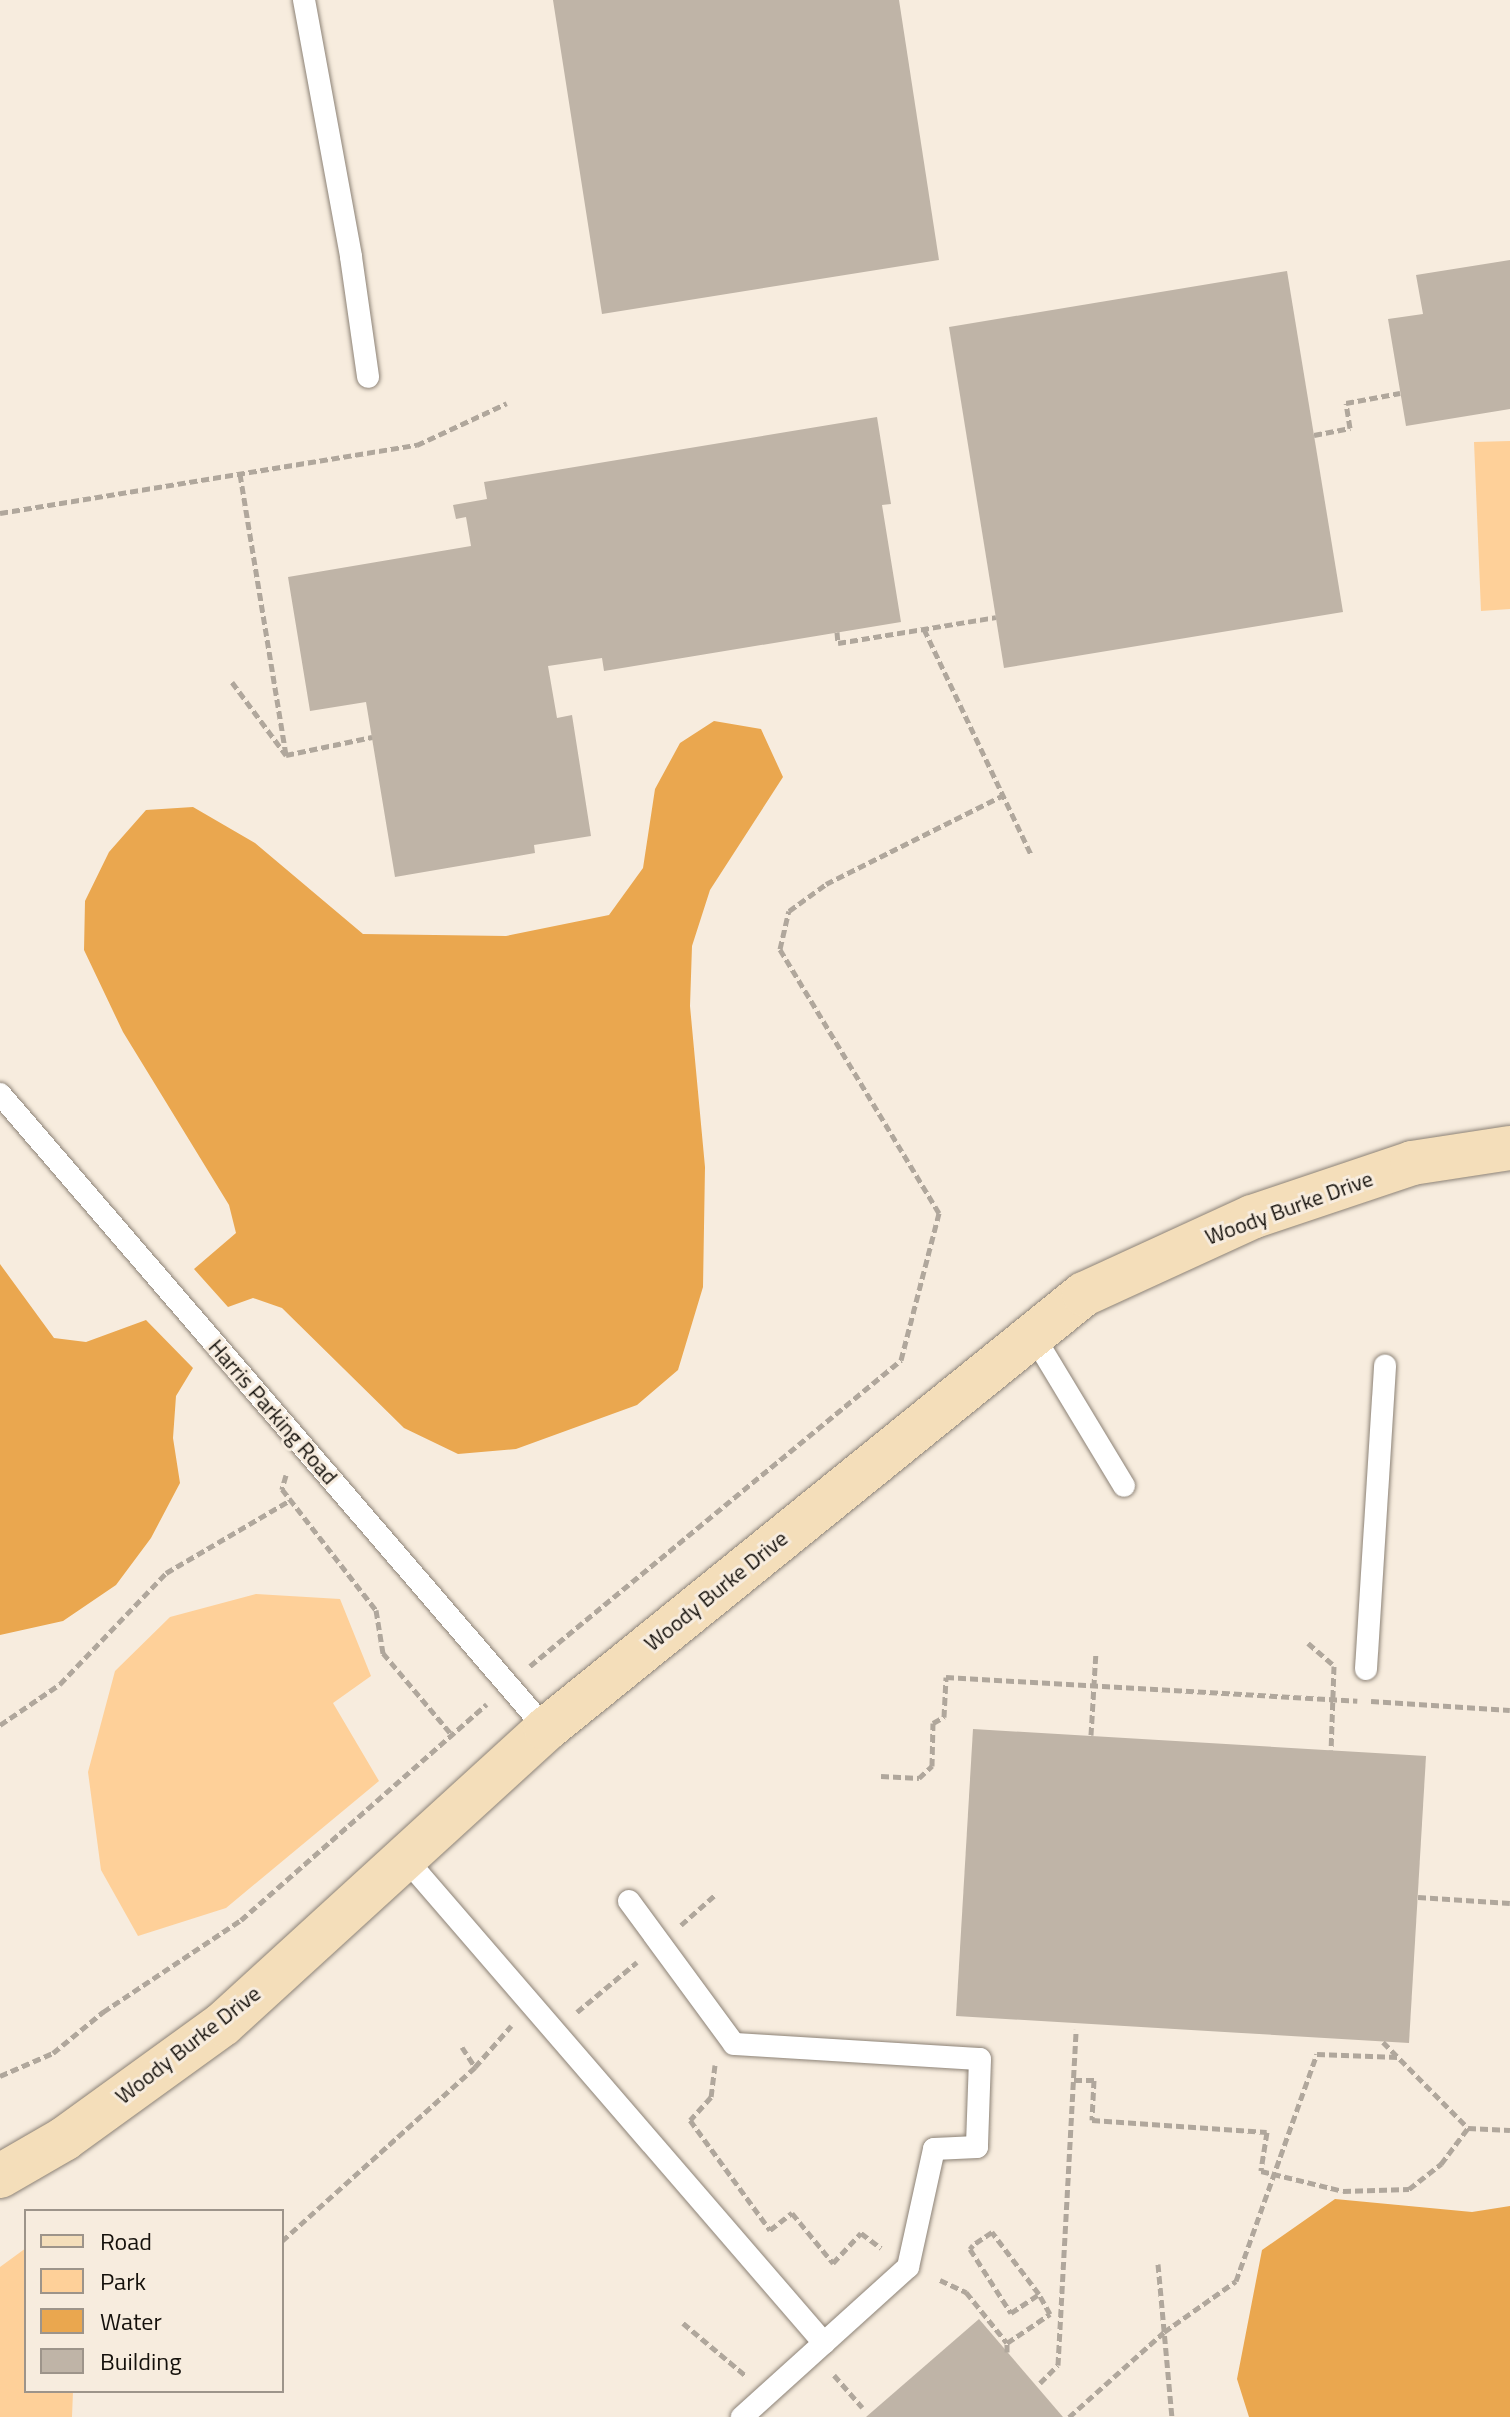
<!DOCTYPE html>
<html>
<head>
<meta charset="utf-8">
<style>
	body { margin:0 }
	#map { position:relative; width:1510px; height:2417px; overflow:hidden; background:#f7ecde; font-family:"Titillium Web",sans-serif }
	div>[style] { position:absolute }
	.green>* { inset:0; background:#fed099 }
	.water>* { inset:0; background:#eaa74f }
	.building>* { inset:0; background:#bfb4a7 }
	.path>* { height:5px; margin-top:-2.5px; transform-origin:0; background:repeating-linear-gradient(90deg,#b0a79c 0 8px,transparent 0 12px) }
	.roads { filter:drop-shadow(0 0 2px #8c8276) drop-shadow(0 0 2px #8c8276) }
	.lane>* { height:22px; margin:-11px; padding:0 11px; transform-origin:11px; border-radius:11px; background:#fff }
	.secondary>* { height:44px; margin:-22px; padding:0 22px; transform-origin:22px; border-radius:22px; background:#f4deba }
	span { translate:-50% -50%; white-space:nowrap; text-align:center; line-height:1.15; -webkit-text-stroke:6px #f7ecde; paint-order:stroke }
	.street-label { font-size:22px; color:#15110c }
	.legend { position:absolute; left:24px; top:2209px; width:260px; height:184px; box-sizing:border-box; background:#f7ecde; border:2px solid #9d948a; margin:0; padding:10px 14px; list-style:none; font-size:24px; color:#15110c }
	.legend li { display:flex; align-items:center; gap:16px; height:40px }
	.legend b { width:40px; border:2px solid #9d948a }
</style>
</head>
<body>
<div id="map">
	<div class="green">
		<div style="clip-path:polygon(1510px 441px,1510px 609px,1481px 611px,1474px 442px)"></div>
		<div style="clip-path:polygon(256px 1594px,340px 1599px,371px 1676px,333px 1703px,379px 1781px,226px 1908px,138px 1936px,101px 1870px,88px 1772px,115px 1671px,170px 1617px)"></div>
		<div style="clip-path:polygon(26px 2248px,26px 2391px,73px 2391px,72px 2417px,0 2417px,0 2267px)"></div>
	</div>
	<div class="water">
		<div style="clip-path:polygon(714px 721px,761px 729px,783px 777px,710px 890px,692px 946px,690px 1006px,705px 1167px,703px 1287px,678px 1370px,637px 1405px,516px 1449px,458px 1454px,404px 1428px,282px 1308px,253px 1298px,228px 1307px,194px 1269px,236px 1233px,229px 1205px,123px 1032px,84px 950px,85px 901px,109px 852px,146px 810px,193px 807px,255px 843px,363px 934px,506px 936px,609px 915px,643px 868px,655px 789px,680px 743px)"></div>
		<div style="clip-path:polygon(0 1264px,54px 1338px,86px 1342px,146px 1320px,193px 1368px,176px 1396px,173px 1438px,180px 1483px,151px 1538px,116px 1585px,63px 1621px,0 1635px)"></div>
		<div style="clip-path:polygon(1335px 2199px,1472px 2212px,1510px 2206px,1510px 2417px,1249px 2417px,1237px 2379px,1262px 2250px)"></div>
	</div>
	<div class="building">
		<div style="clip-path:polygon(553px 0,899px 0,939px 260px,602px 314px)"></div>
		<div style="clip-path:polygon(1510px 260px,1510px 409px,1406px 426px,1388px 319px,1423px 314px,1416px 275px)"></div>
		<div style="clip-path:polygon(1287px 271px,1343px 612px,1004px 668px,949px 327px)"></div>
		<div style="clip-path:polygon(877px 417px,891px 504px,882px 505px,901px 622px,604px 671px,602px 658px,548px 666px,557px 718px,572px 715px,591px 836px,534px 845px,535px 853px,395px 877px,366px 702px,310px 711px,288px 577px,471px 546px,466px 517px,456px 519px,453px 505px,487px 499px,484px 482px)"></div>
		<div style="clip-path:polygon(973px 1729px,1426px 1756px,1409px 2043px,956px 2016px)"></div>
		<div style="clip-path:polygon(979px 2319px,1063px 2417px,866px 2417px)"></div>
	</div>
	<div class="path">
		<div style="left:1314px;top:435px;width:37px;rotate:-11deg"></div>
		<div style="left:1350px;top:428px;width:25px;rotate:-99deg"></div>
		<div style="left:1346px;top:403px;width:55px;rotate:-10.5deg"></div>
		<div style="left:240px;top:474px;width:285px;rotate:80.7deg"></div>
		<div style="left:0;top:513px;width:423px;rotate:-9.3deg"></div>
		<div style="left:417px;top:445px;width:99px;rotate:-25deg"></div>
		<div style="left:924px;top:629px;width:251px;rotate:64.6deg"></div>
		<div style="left:837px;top:632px;width:11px;rotate:85deg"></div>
		<div style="left:838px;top:643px;width:160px;rotate:-9.3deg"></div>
		<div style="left:232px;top:682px;width:91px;rotate:53.5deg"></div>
		<div style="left:286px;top:755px;width:88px;rotate:-11.8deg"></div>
		<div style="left:286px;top:1475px;width:15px;rotate:106deg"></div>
		<div style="left:282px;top:1489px;width:153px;rotate:52.2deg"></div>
		<div style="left:376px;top:1610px;width:44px;rotate:80.8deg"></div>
		<div style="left:383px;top:1653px;width:109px;rotate:49.9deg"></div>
		<div style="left:1308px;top:1643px;width:35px;rotate:41deg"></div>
		<div style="left:1334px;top:1666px;width:84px;rotate:92deg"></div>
		<div style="left:530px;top:1666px;width:481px;rotate:-39.5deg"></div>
		<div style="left:901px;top:1360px;width:152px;rotate:-75.5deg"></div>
		<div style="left:939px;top:1213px;width:308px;rotate:-121.1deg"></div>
		<div style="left:780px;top:949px;width:39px;rotate:-77deg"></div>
		<div style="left:789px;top:911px;width:46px;rotate:-36.1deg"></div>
		<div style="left:826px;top:884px;width:197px;rotate:-26.6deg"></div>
		<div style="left:1371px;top:1701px;width:139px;rotate:3.7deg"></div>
		<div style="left:0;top:1725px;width:73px;rotate:-34.3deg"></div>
		<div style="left:60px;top:1684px;width:153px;rotate:-46.3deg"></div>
		<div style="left:166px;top:1573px;width:146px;rotate:-30.4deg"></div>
		<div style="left:1091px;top:1735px;width:83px;rotate:-86.6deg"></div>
		<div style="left:881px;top:1776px;width:38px;rotate:3deg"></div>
		<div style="left:919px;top:1778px;width:18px;rotate:-43deg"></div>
		<div style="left:932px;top:1766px;width:43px;rotate:-88.7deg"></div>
		<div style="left:933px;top:1723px;width:13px;rotate:-29deg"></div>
		<div style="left:944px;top:1717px;width:40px;rotate:-87.1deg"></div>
		<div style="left:946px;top:1677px;width:412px;rotate:3.3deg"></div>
		<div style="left:1418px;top:1897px;width:92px;rotate:3.7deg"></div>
		<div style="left:681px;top:1925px;width:47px;rotate:-41.5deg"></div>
		<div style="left:577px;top:2012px;width:78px;rotate:-39.8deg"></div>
		<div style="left:1383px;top:2042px;width:121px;rotate:45.3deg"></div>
		<div style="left:1468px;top:2128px;width:42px;rotate:2.7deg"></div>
		<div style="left:462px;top:2047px;width:24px;rotate:57deg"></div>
		<div style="left:715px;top:2065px;width:32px;rotate:97deg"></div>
		<div style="left:711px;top:2097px;width:31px;rotate:132deg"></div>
		<div style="left:690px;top:2120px;width:136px;rotate:54deg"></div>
		<div style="left:770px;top:2230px;width:28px;rotate:-38deg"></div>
		<div style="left:792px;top:2213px;width:65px;rotate:50.6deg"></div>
		<div style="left:833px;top:2263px;width:41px;rotate:-47deg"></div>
		<div style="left:861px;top:2233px;width:25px;rotate:37deg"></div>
		<div style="left:0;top:2076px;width:58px;rotate:-23.5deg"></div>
		<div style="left:53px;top:2053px;width:65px;rotate:-39.4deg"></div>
		<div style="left:103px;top:2012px;width:166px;rotate:-33.7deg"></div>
		<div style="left:241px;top:1920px;width:327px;rotate:-41.3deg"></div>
		<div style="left:1074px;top:2080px;width:20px"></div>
		<div style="left:1094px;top:2080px;width:40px;rotate:92.9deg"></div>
		<div style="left:1092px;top:2120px;width:175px;rotate:3.9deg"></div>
		<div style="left:1267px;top:2132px;width:39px;rotate:99deg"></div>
		<div style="left:1261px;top:2171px;width:84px;rotate:13.7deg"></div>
		<div style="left:1343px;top:2191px;width:66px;rotate:-1.7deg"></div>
		<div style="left:1409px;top:2189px;width:41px;rotate:-38deg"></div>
		<div style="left:1441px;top:2164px;width:45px;rotate:-53.1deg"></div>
		<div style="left:282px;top:2241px;width:260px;rotate:-42deg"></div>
		<div style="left:475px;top:2067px;width:55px;rotate:-48.7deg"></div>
		<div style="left:1158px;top:2264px;width:154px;rotate:84.8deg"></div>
		<div style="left:940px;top:2280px;width:29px;rotate:25deg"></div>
		<div style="left:966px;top:2292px;width:65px;rotate:51.2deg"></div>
		<div style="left:683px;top:2323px;width:81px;rotate:40deg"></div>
		<div style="left:1007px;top:2352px;width:9px;rotate:-90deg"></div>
		<div style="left:1007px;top:2343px;width:52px;rotate:-34deg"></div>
		<div style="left:1050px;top:2314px;width:23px;rotate:-119deg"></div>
		<div style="left:1039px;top:2294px;width:78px;rotate:-127.2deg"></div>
		<div style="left:992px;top:2232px;width:23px;rotate:146deg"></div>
		<div style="left:973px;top:2245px;width:5px;rotate:127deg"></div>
		<div style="left:970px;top:2249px;width:76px;rotate:57.4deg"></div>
		<div style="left:1011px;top:2313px;width:34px;rotate:-34deg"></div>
		<div style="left:834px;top:2375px;width:43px;rotate:48.8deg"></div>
		<div style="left:1040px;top:2383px;width:25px;rotate:-45deg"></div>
		<div style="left:1058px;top:2365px;width:336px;rotate:-86.9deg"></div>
		<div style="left:1069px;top:2417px;width:127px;rotate:-41.8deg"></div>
		<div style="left:1164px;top:2332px;width:88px;rotate:-35.3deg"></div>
		<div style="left:1236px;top:2281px;width:241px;rotate:-70.4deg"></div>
		<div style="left:1317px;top:2054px;width:81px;rotate:2.1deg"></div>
	</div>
	<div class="roads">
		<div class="lane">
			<div style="left:304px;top:0;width:261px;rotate:79.6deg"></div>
			<div style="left:351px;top:257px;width:121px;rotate:81.9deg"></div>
			<div style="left:0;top:1094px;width:837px;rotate:49.31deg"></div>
			<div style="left:1033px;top:1335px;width:176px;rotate:58.9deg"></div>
			<div style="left:1366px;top:1669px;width:304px;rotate:-86.4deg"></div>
			<div style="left:405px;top:1858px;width:641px;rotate:49.18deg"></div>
			<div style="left:629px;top:1901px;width:177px;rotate:53.7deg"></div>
			<div style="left:734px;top:2044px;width:246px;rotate:3.5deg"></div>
			<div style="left:980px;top:2059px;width:88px;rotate:92deg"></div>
			<div style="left:977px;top:2147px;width:43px;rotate:177.3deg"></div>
			<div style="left:934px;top:2149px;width:121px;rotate:102.4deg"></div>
			<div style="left:908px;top:2267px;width:224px;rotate:137.9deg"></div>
		</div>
		<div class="secondary">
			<div style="left:0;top:2176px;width:74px;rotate:-30deg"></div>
			<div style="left:64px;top:2139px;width:196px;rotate:-35.9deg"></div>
			<div style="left:223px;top:2024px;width:437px;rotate:-42.4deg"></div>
			<div style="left:546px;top:1729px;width:692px;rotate:-38.96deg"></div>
			<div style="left:1084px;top:1294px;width:185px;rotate:-24.6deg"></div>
			<div style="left:1252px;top:1217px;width:169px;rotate:-18.6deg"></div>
			<div style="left:1412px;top:1163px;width:99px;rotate:-8.7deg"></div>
		</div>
	</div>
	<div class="street-label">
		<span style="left:1289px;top:1208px;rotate:-20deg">Woody Burke Drive</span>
		<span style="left:273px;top:1412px;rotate:49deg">Harris Parking Road</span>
		<span style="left:716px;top:1591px;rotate:-39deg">Woody Burke Drive</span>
		<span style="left:188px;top:2045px;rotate:-38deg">Woody Burke Drive</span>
	</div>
	<ul class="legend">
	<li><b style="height:10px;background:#f4deba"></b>Road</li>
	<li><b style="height:22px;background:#fed099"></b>Park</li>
	<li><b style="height:22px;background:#eaa74f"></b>Water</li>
	<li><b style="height:22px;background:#bfb4a7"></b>Building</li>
	</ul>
</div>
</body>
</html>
